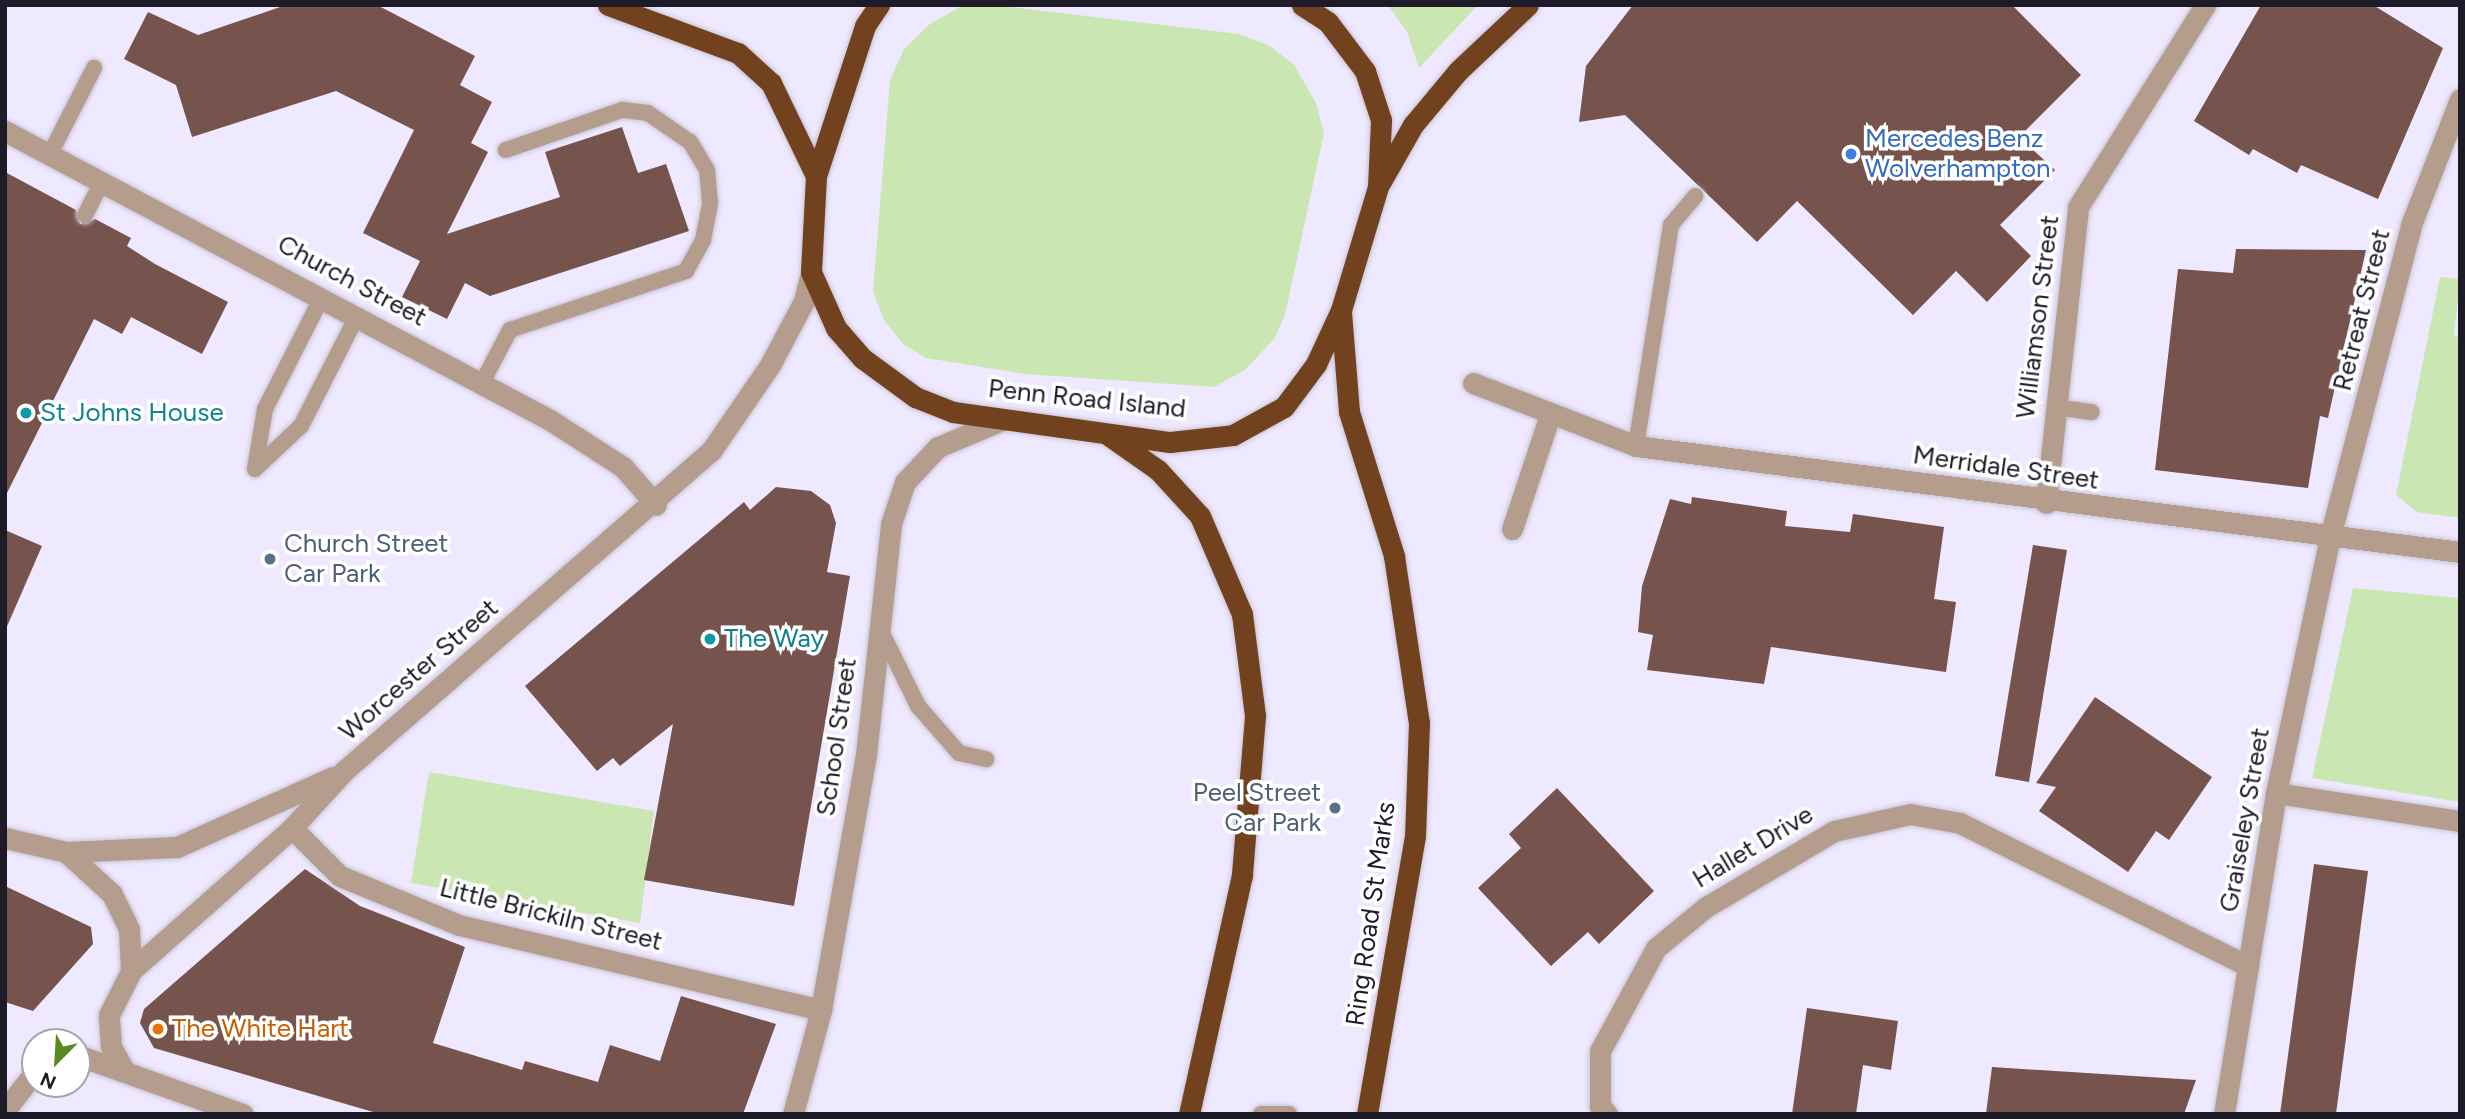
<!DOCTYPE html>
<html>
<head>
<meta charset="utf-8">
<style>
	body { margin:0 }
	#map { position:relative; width:2465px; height:1119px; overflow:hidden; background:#eee9fe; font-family:Figtree,sans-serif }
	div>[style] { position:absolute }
	.green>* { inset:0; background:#cae6b2 }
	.building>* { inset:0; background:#77534e }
	.roads { filter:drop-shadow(0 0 2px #c9c4d7) drop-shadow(0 0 2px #c9c4d7) }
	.lane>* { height:16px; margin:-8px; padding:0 8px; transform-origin:8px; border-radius:8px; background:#b59d8d }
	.street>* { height:21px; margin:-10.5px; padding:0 10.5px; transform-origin:10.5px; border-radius:10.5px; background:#b59d8d }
	.highway>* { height:21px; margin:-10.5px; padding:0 10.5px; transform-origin:10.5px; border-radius:10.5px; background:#72421e }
	.dots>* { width:19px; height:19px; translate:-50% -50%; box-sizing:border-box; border:4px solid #fff; border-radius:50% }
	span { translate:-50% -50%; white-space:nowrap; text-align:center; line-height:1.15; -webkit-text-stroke:7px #fff; paint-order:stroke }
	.shop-label { font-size:26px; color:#366cbe }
	.left { translate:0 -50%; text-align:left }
	.street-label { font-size:26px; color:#1e1b28 }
	.culture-label { font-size:26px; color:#0d838f }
	.service-label { font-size:26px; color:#4e5e75 }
	.right { translate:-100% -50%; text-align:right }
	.food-label { font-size:26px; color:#c56008 }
	.frame { position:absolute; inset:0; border:7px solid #1e1b28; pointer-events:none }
	.north { position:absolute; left:21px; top:1028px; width:70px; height:70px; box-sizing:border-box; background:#fff; border:2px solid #a5a4a9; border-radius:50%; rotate:204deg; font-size:19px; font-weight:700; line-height:28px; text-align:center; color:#1e1b28 }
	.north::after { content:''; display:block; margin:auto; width:24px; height:32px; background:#588a20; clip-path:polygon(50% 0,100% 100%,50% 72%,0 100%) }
</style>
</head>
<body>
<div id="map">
	<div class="green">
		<div style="clip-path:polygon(993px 5px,1239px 34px,1270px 46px,1294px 65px,1316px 103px,1324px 133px,1285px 315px,1274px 339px,1245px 370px,1214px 387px,1026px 374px,926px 358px,903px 344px,884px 320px,873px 292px,890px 80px,904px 49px,930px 24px,960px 7px)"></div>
		<div style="clip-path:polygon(1388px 5px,1478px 5px,1419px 68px,1407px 32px)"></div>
		<div style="clip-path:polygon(2440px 277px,2460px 279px,2454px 336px,2460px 337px,2460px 518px,2417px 512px,2396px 495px)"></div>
		<div style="clip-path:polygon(2353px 588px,2460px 598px,2460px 802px,2312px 778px)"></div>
		<div style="clip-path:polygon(429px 772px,654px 811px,640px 923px,411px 883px)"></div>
	</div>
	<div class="building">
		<div style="clip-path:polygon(286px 5px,377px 5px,475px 56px,460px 85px,492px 102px,471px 143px,488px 152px,447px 234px,560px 197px,545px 152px,622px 127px,638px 173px,666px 164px,689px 231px,490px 296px,465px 283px,447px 319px,402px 297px,420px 261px,363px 233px,414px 130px,336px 91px,192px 137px,176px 85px,124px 59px,148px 12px,198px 35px)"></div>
		<div style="clip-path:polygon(1633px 5px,2012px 5px,2081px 75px,2019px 137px,2055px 170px,2000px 225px,2031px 256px,1987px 302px,1956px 271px,1913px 315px,1797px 201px,1757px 242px,1625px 115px,1579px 122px,1586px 66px)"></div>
		<div style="clip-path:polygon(2261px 5px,2373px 5px,2443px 48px,2378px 199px,2301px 165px,2297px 173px,2253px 149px,2249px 155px,2194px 121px)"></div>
		<div style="clip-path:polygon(5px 172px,76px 210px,80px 224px,95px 219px,131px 238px,127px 246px,155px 264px,228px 302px,202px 354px,131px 317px,122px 334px,94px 319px,5px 497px)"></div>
		<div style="clip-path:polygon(2236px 249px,2366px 250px,2328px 418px,2320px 416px,2308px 488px,2155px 470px,2178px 269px,2233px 273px)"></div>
		<div style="clip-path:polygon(776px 487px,811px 491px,830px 505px,836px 523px,827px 572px,850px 576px,794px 906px,644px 880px,673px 724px,620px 766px,613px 758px,597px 771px,525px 686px,744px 502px,750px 510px)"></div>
		<div style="clip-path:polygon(1692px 497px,1787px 511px,1785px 526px,1850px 532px,1853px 514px,1944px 527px,1934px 599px,1956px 602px,1946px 672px,1771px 647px,1764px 684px,1647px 670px,1653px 635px,1638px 632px,1642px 586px,1670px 499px,1691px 504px)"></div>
		<div style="clip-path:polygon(5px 530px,42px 546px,5px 631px)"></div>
		<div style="clip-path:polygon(2033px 545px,2067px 550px,2029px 782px,1995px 776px)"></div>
		<div style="clip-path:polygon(2095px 697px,2212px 777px,2169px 840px,2156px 831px,2128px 872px,2039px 811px,2056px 787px,2036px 783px)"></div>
		<div style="clip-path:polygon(1557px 788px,1654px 891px,1599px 944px,1588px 932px,1551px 966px,1478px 888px,1521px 848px,1509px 834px)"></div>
		<div style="clip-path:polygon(2314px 864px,2368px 871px,2336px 1114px,2280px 1114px)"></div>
		<div style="clip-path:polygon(305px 869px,360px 906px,465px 947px,433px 1043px,522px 1070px,525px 1061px,598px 1082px,610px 1045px,660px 1061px,681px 996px,776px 1024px,743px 1114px,380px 1114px,154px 1048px,140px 1023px,144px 1009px)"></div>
		<div style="clip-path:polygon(5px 886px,91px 927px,93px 944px,33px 1011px,5px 1002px)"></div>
		<div style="clip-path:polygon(1807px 1008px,1898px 1021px,1891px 1070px,1863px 1065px,1856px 1114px,1792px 1114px)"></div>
		<div style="clip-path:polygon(1992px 1067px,2196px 1080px,2184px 1114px,1986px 1114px)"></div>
	</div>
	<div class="roads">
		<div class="lane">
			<div style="left:50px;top:154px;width:97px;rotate:-62.9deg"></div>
			<div style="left:85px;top:215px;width:39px;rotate:-63deg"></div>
			<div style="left:322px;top:297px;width:126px;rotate:117deg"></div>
			<div style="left:265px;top:409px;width:61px;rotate:99.5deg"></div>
			<div style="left:255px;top:469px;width:63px;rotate:-43.1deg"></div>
			<div style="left:301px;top:426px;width:123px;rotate:-63deg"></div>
			<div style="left:482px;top:383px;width:60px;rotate:-62.2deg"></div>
			<div style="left:510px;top:330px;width:186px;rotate:-18.5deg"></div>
			<div style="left:686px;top:271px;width:35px;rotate:-61deg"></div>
			<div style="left:703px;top:240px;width:38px;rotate:-79deg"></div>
			<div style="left:710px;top:203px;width:33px;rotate:-95deg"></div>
			<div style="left:707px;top:170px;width:33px;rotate:-121deg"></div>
			<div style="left:690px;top:142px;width:51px;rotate:-145.4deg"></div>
			<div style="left:648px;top:113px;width:26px;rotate:-173deg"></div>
			<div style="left:622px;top:110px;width:123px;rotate:161deg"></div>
			<div style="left:2055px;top:407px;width:37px;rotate:8deg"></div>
			<div style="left:1636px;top:446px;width:224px;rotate:-81deg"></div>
			<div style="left:1671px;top:225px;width:38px;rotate:-50deg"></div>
			<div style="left:880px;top:629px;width:86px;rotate:63.7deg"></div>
			<div style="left:918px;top:706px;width:62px;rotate:48.9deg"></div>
			<div style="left:959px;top:753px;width:28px;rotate:13deg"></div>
			<div style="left:1261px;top:1114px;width:28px"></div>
		</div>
		<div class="street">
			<div style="left:5px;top:131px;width:617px;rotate:27.94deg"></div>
			<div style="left:550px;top:420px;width:87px;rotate:32.8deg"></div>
			<div style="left:623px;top:467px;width:50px;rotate:49deg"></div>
			<div style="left:1473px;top:383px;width:175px;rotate:21.1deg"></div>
			<div style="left:1636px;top:446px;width:831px;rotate:7.33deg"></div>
			<div style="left:2046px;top:503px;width:298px;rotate:-83.8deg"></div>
			<div style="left:2078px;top:207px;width:239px;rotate:-57.8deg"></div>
			<div style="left:1512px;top:529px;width:120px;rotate:-71.6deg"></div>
			<div style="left:2276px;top:793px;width:186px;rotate:8.7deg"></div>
			<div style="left:292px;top:828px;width:68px;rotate:45deg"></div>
			<div style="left:340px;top:876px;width:129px;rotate:22.4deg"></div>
			<div style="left:459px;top:925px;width:372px;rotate:13.2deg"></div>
			<div style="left:5px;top:838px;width:63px;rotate:12.9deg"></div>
			<div style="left:66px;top:852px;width:111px;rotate:-2.6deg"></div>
			<div style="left:177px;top:847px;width:171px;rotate:-24.2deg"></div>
			<div style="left:66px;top:852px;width:62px;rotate:42.4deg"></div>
			<div style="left:112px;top:894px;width:39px;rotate:64deg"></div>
			<div style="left:129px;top:929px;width:42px;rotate:87.3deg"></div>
			<div style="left:77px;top:1055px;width:176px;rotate:19.6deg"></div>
			<div style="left:124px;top:1070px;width:26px;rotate:-119deg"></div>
			<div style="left:111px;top:1047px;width:32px;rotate:-94deg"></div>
			<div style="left:109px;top:1015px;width:49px;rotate:-63.4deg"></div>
			<div style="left:131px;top:971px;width:215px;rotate:-41.6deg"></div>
			<div style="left:292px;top:828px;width:77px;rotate:-47.6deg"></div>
			<div style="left:344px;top:771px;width:487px;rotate:-41.1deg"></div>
			<div style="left:711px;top:451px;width:104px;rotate:-55.5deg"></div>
			<div style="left:770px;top:365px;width:72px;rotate:-62deg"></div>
			<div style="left:804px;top:301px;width:30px;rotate:-76deg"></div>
			<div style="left:5px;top:1110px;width:48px;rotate:-51.7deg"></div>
			<div style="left:793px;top:1114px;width:108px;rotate:-74.9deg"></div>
			<div style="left:821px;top:1010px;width:259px;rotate:-80deg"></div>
			<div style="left:866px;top:755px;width:232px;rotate:-83.8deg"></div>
			<div style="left:891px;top:524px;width:44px;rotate:-71.6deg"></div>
			<div style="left:905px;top:482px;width:48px;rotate:-46.7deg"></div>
			<div style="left:938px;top:447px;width:69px;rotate:-22.9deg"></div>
			<div style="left:1607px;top:1114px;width:11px;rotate:-131deg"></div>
			<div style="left:1600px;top:1106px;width:55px;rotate:-90deg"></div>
			<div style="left:1600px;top:1051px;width:117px;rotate:-61.5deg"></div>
			<div style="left:1656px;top:948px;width:65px;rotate:-39.4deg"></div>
			<div style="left:1706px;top:907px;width:149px;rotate:-30.7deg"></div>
			<div style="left:1834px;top:831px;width:78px;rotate:-12.6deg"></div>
			<div style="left:1910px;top:814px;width:51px;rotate:10.2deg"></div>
			<div style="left:1960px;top:823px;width:322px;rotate:26.4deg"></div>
			<div style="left:2224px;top:1114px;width:325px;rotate:-80.8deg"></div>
			<div style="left:2276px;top:793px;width:262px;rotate:-78.1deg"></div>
			<div style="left:2330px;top:537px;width:322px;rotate:-75.4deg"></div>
			<div style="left:2411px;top:225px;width:135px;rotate:-68.7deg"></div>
		</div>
		<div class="highway">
			<div style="left:608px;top:5px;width:139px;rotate:20.3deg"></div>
			<div style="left:738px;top:53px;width:45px;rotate:42.3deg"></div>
			<div style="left:771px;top:83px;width:103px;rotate:64.2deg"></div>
			<div style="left:879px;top:5px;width:25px;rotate:124deg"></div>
			<div style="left:865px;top:26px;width:158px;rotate:108.1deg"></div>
			<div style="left:816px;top:176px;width:96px;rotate:93deg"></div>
			<div style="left:811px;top:272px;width:61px;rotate:65.9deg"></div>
			<div style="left:836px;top:328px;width:40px;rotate:49deg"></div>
			<div style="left:862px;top:358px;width:66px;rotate:36.3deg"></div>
			<div style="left:915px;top:397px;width:41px;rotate:21.5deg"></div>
			<div style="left:953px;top:412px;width:219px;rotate:7.9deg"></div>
			<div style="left:1170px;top:442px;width:63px;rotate:-6.3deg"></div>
			<div style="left:1233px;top:435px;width:58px;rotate:-28.8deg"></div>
			<div style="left:1284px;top:407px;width:54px;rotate:-53.3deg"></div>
			<div style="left:1316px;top:364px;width:60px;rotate:-65.2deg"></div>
			<div style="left:1341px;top:310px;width:128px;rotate:-73.3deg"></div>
			<div style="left:1378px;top:187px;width:67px;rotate:-87.4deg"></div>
			<div style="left:1381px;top:120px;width:52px;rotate:-108.1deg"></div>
			<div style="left:1365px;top:71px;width:61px;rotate:-127.1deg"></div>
			<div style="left:1328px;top:22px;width:31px;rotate:-147deg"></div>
			<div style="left:1380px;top:183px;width:67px;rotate:-60.4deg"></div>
			<div style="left:1413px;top:125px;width:70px;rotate:-50.2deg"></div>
			<div style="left:1458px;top:71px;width:96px;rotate:-43.3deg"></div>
			<div style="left:1341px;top:312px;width:100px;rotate:85.4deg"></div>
			<div style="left:1349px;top:412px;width:151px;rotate:72.6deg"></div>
			<div style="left:1394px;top:556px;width:169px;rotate:81.5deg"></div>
			<div style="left:1419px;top:723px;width:113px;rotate:92deg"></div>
			<div style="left:1415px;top:836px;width:282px;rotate:99.8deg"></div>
			<div style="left:1108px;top:435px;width:61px;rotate:35deg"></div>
			<div style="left:1158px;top:470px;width:62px;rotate:47.6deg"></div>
			<div style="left:1200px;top:516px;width:107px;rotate:66.8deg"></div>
			<div style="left:1242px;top:614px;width:103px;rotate:82.7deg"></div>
			<div style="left:1255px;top:716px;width:160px;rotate:94.7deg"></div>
			<div style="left:1242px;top:875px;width:245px;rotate:102.5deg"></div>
		</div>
	</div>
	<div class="dots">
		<div style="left:1851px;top:154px;background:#3f7fe0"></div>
		<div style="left:26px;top:413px;background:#0f9aa8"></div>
		<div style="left:270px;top:559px;background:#5c6f8a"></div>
		<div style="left:710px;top:639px;background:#0f9aa8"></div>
		<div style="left:1335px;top:808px;background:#5c6f8a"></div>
		<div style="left:158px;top:1029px;background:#e8710a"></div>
	</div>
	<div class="shop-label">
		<span class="left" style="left:1865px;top:154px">Mercedes Benz<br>Wolverhampton</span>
	</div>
	<div class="street-label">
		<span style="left:352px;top:281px;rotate:28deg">Church Street</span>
		<span style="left:2362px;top:310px;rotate:-76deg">Retreat Street</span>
		<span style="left:2038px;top:317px;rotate:-83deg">Williamson Street</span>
		<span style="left:1087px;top:399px;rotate:6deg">Penn Road Island</span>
		<span style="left:2006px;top:468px;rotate:8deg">Merridale Street</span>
		<span style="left:419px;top:670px;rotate:-41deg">Worcester Street</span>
		<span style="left:837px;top:737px;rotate:-82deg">School Street</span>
		<span style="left:2245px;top:820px;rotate:-80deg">Graiseley Street</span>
		<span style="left:1753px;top:847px;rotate:-31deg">Hallet Drive</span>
		<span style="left:1371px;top:914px;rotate:-82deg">Ring Road St Marks</span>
		<span style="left:551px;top:915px;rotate:14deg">Little Brickiln Street</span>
	</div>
	<div class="culture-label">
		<span class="left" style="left:40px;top:413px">St Johns House</span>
		<span class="left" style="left:724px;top:639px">The Way</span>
	</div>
	<div class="service-label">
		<span class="left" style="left:284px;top:559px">Church Street<br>Car Park</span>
		<span class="right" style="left:1321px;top:808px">Peel Street<br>Car Park</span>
	</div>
	<div class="food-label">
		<span class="left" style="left:172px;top:1029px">The White Hart</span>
	</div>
	<div class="frame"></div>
	<div class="north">N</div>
</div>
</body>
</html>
